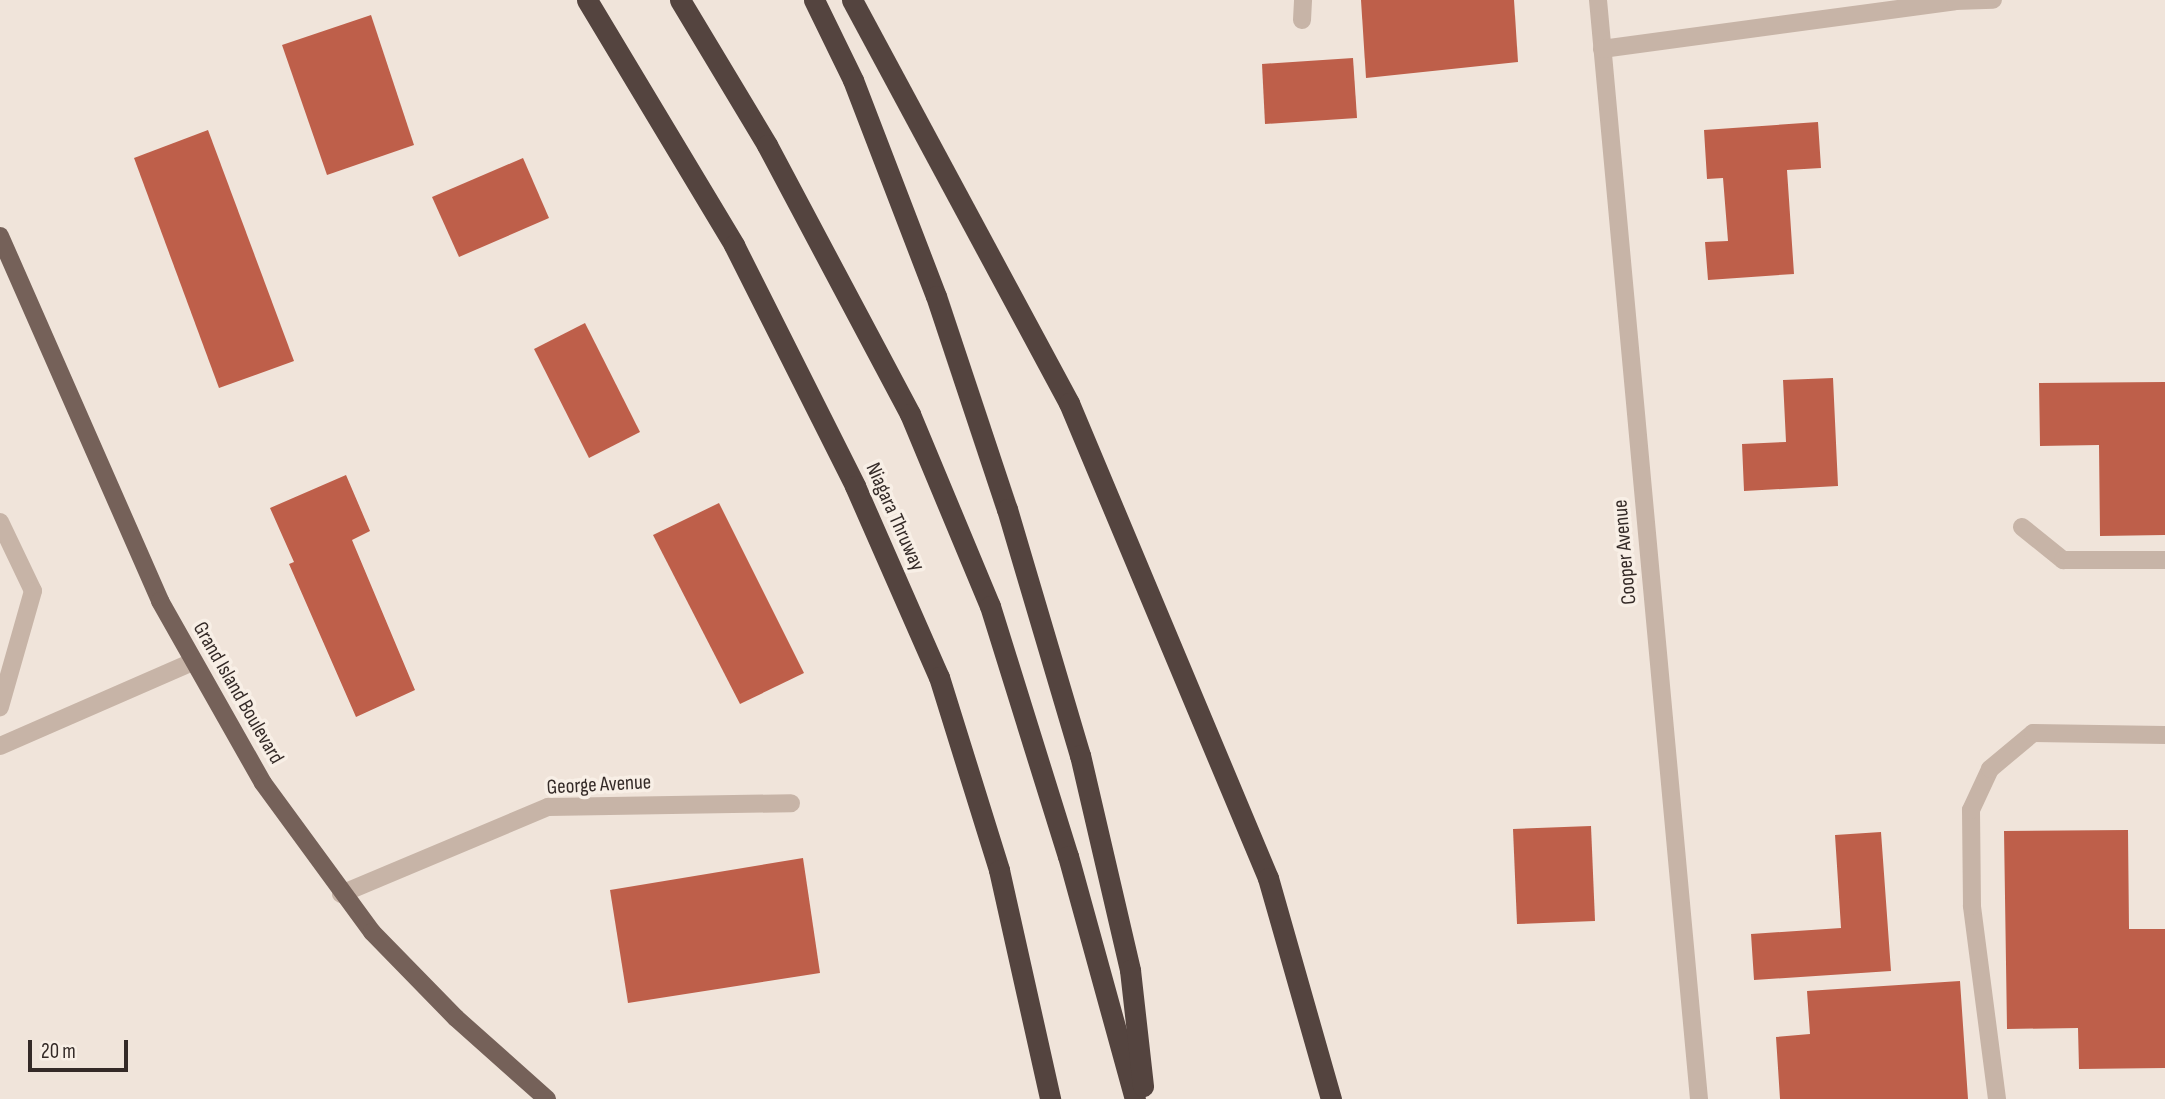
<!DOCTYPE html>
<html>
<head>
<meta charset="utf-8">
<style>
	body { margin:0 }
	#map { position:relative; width:2165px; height:1099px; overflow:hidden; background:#f0e4da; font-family:"Sofia Sans Condensed",sans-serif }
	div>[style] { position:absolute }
	.building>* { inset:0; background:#be5f4a }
	.minor>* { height:18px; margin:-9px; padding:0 9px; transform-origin:9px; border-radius:9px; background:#c7b4a7 }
	.major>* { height:18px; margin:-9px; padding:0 9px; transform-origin:9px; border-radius:9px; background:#756159 }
	.highway>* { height:21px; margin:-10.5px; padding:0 10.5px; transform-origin:10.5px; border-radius:10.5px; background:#54443f }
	span { translate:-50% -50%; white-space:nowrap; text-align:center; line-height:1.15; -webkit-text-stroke:7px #f8efe6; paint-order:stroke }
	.street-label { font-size:21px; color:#342a27 }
	.scale { position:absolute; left:28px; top:1040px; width:100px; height:32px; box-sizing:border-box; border:4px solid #342a27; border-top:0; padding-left:9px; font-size:21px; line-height:24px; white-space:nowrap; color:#342a27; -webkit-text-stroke:5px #f8efe6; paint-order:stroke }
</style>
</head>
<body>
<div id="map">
	<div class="building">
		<div style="clip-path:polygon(1361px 0,1514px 0,1518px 62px,1366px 78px)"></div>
		<div style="clip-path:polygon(371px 15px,414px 145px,327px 175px,282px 45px)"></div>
		<div style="clip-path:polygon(1353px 58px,1357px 118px,1265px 124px,1262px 64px)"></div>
		<div style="clip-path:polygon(1818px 122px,1821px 168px,1787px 170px,1794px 274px,1708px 280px,1705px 242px,1728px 241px,1723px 178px,1707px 179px,1704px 130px)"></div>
		<div style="clip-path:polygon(208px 130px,294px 361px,219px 388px,134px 158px)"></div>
		<div style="clip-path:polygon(523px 158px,549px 218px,459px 257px,432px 197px)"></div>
		<div style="clip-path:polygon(585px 323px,640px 432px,589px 458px,534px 349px)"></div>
		<div style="clip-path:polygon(1833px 378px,1838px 486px,1744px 491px,1742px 444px,1786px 442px,1783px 380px)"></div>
		<div style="clip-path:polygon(2165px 382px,2165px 535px,2100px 536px,2099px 445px,2040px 446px,2039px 383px)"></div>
		<div style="clip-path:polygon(346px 475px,370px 531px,352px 540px,415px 690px,356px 717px,289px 564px,294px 562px,270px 508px)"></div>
		<div style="clip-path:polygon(719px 503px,804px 673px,740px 704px,653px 535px)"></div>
		<div style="clip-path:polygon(1591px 826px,1595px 921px,1517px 924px,1513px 829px)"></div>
		<div style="clip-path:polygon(2128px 830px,2129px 929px,2165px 929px,2165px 1068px,2079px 1069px,2078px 1028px,2007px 1029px,2004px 831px)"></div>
		<div style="clip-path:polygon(1881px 832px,1891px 971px,1754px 980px,1751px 934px,1841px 928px,1835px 835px)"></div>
		<div style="clip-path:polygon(803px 858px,820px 973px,628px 1003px,610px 890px)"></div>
		<div style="clip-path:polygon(1960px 981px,1968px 1099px,1780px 1099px,1776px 1037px,1810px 1034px,1807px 991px)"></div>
	</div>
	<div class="minor">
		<div style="left:1598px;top:0;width:1104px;rotate:84.75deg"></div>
		<div style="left:1302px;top:20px;width:20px;rotate:-87deg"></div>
		<div style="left:1602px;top:49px;width:356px;rotate:-7.7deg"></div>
		<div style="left:1955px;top:1px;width:38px;rotate:-2deg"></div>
		<div style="left:0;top:522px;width:76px;rotate:64.4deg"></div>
		<div style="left:33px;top:591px;width:121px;rotate:105.9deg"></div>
		<div style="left:2022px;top:527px;width:53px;rotate:38.8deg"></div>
		<div style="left:2063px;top:560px;width:102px"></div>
		<div style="left:0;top:746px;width:210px;rotate:-23.6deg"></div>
		<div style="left:341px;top:894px;width:225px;rotate:-22.8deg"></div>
		<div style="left:548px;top:807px;width:243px;rotate:-0.9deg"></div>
		<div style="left:1997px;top:1099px;width:195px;rotate:-97.4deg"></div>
		<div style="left:1972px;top:906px;width:96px;rotate:-90.6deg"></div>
		<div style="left:1971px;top:810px;width:45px;rotate:-65.1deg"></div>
		<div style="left:1990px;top:769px;width:56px;rotate:-39.9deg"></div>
		<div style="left:2033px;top:733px;width:132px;rotate:0.9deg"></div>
	</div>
	<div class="major">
		<div style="left:0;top:236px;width:399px;rotate:66.3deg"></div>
		<div style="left:160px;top:601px;width:209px;rotate:60.5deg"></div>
		<div style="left:263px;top:783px;width:185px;rotate:53.8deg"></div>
		<div style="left:372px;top:932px;width:120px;rotate:45.7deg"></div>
		<div style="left:456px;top:1018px;width:122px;rotate:41.7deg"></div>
	</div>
	<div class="highway">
		<div style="left:587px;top:0;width:286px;rotate:59deg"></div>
		<div style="left:734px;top:245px;width:270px;rotate:63.3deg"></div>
		<div style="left:855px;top:486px;width:209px;rotate:66.3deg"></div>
		<div style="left:939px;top:677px;width:202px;rotate:72.7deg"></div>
		<div style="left:999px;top:870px;width:235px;rotate:77.4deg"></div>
		<div style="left:680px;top:0;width:169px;rotate:59deg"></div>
		<div style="left:767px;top:145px;width:305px;rotate:62deg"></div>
		<div style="left:910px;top:414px;width:208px;rotate:67.4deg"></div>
		<div style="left:990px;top:606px;width:262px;rotate:72.7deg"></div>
		<div style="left:1068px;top:856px;width:252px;rotate:74.6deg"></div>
		<div style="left:814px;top:0;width:89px;rotate:64deg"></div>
		<div style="left:853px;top:80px;width:231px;rotate:69deg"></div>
		<div style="left:936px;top:296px;width:225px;rotate:71.6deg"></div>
		<div style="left:1007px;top:509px;width:257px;rotate:73.5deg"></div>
		<div style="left:1080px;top:755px;width:221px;rotate:76.9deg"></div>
		<div style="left:1130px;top:970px;width:117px;rotate:83.6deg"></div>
		<div style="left:852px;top:0;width:458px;rotate:61.7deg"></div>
		<div style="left:1069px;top:403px;width:515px;rotate:67.27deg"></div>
		<div style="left:1268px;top:878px;width:230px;rotate:74.1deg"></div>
	</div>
	<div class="street-label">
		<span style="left:895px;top:517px;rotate:66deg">Niagara Thruway</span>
		<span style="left:1625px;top:552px;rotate:-95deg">Cooper Avenue</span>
		<span style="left:238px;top:693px;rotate:60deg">Grand Island Boulevard</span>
		<span style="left:599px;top:785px;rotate:-3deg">George Avenue</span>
	</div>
	<div class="scale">20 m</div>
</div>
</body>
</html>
